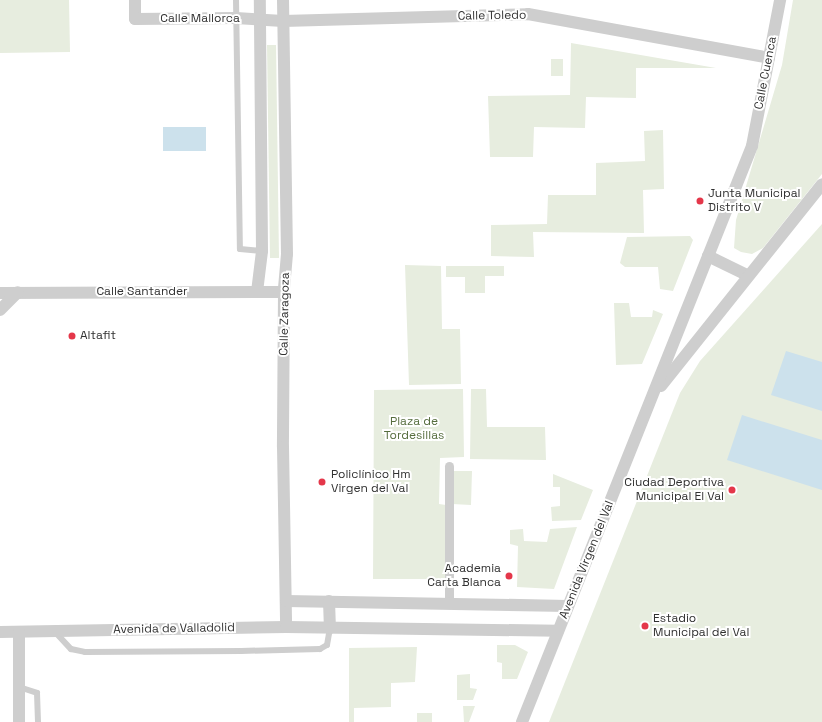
<!DOCTYPE html>
<html>
<head>
<meta charset="utf-8">
<style>
	body { margin:0 }
	#map { position:relative; width:822px; height:722px; overflow:hidden; background:#fff; font-family:"Space Grotesk",sans-serif }
	div>[style] { position:absolute }
	.green>* { inset:0; background:#e7eddf }
	.water>* { inset:0; background:#cce1ec }
	.service>* { height:6px; margin:-3px; padding:0 3px; transform-origin:3px; border-radius:3px; background:#cecece }
	.pedestrian>* { height:9px; margin:-4.5px; padding:0 4.5px; transform-origin:4.5px; border-radius:4.5px; background:#cecece }
	.minor>* { height:12px; margin:-6px; padding:0 6px; transform-origin:6px; border-radius:6px; background:#cecece }
	.dots>* { width:11px; height:11px; translate:-50% -50%; box-sizing:border-box; border:2px solid #fff; border-radius:50% }
	span { translate:-50% -50%; white-space:nowrap; text-align:center; line-height:1.15; -webkit-text-stroke:4px #fff; paint-order:stroke }
	.street-label { font-size:12px; color:#313131 }
	.poi-label { font-size:12px; color:#313131 }
	.left { translate:0 -50%; text-align:left }
	.right { translate:-100% -50%; text-align:right }
	.park-label { font-size:12px; color:#566d3e }
</style>
</head>
<body>
<div id="map">
	<div class="green">
		<div style="clip-path:polygon(0 0,69px 0,70px 52px,0 53px)"></div>
		<div style="clip-path:polygon(793px 0,822px 0,822px 174px,763px 248px,752px 254px,741px 252px,734px 248px,736px 220px,782px 65px)"></div>
		<div style="clip-path:polygon(571px 43px,716px 68px,636px 68px,636px 98px,586px 97px,585px 128px,534px 127px,533px 157px,490px 157px,488px 96px,570px 95px)"></div>
		<div style="clip-path:polygon(267px 45px,276px 45px,279px 258px,270px 258px)"></div>
		<div style="clip-path:polygon(551px 59px,563px 59px,563px 76px,551px 76px)"></div>
		<div style="clip-path:polygon(663px 130px,664px 189px,643px 190px,644px 233px,533px 232px,534px 257px,491px 256px,491px 225px,547px 224px,548px 195px,596px 195px,596px 163px,645px 161px,644px 131px)"></div>
		<div style="clip-path:polygon(822px 224px,822px 722px,549px 722px,680px 393px,700px 361px)"></div>
		<div style="clip-path:polygon(690px 236px,693px 240px,673px 291px,660px 289px,658px 267px,625px 267px,620px 263px,627px 237px)"></div>
		<div style="clip-path:polygon(405px 265px,441px 266px,442px 329px,460px 329px,461px 384px,409px 385px)"></div>
		<div style="clip-path:polygon(446px 266px,504px 266px,504px 276px,485px 276px,485px 293px,465px 293px,465px 277px,446px 277px)"></div>
		<div style="clip-path:polygon(614px 303px,629px 303px,631px 317px,652px 317px,653px 310px,663px 314px,642px 364px,616px 365px)"></div>
		<div style="clip-path:polygon(463px 389px,464px 457px,440px 458px,439px 504px,446px 505px,448px 579px,373px 579px,374px 390px)"></div>
		<div style="clip-path:polygon(471px 389px,486px 389px,487px 427px,545px 427px,546px 460px,470px 459px)"></div>
		<div style="clip-path:polygon(452px 471px,472px 471px,471px 505px,452px 504px)"></div>
		<div style="clip-path:polygon(553px 474px,593px 490px,581px 520px,552px 521px,551px 507px,560px 506px,560px 487px,553px 487px)"></div>
		<div style="clip-path:polygon(577px 527px,554px 589px,517px 587px,518px 546px,510px 544px,510px 530px,523px 529px,524px 541px,547px 542px,550px 529px)"></div>
		<div style="clip-path:polygon(497px 645px,515px 645px,528px 652px,517px 679px,502px 679px,502px 663px,497px 662px)"></div>
		<div style="clip-path:polygon(417px 647px,415px 682px,391px 683px,391px 707px,354px 708px,354px 722px,349px 722px,349px 648px)"></div>
		<div style="clip-path:polygon(470px 674px,470px 688px,477px 689px,473px 700px,457px 700px,457px 675px)"></div>
		<div style="clip-path:polygon(463px 706px,475px 706px,469px 722px,464px 722px)"></div>
		<div style="clip-path:polygon(417px 713px,432px 713px,432px 722px,417px 722px)"></div>
	</div>
	<div class="water">
		<div style="clip-path:polygon(163px 127px,206px 127px,206px 151px,163px 151px)"></div>
		<div style="clip-path:polygon(786px 351px,822px 362px,822px 411px,771px 395px)"></div>
		<div style="clip-path:polygon(742px 415px,822px 440px,822px 490px,727px 460px)"></div>
	</div>
	<div class="service">
		<div style="left:236px;top:0;width:249px;rotate:89.1deg"></div>
		<div style="left:240px;top:249px;width:22px;rotate:5deg"></div>
		<div style="left:56px;top:633px;width:22px;rotate:47deg"></div>
		<div style="left:71px;top:649px;width:14px;rotate:12deg"></div>
		<div style="left:85px;top:652px;width:156px;rotate:-0.4deg"></div>
		<div style="left:241px;top:651px;width:79px;rotate:-1.5deg"></div>
		<div style="left:320px;top:649px;width:8px;rotate:-30deg"></div>
		<div style="left:327px;top:645px;width:17px;rotate:-80deg"></div>
		<div style="left:19px;top:687px;width:19px;rotate:18deg"></div>
		<div style="left:37px;top:693px;width:29px;rotate:88deg"></div>
	</div>
	<div class="pedestrian">
		<div style="left:449px;top:466px;width:138px;rotate:90deg"></div>
	</div>
	<div class="minor">
		<div style="left:135px;top:0;width:19px;rotate:90deg"></div>
		<div style="left:135px;top:19px;width:101px;rotate:-0.6deg"></div>
		<div style="left:236px;top:18px;width:47px;rotate:3.7deg"></div>
		<div style="left:283px;top:21px;width:245px;rotate:-1.6deg"></div>
		<div style="left:528px;top:14px;width:245px;rotate:10.3deg"></div>
		<div style="left:283px;top:0;width:254px;rotate:89.1deg"></div>
		<div style="left:287px;top:254px;width:38px;rotate:95deg"></div>
		<div style="left:284px;top:292px;width:155px;rotate:90.4deg"></div>
		<div style="left:283px;top:447px;width:180px;rotate:89deg"></div>
		<div style="left:708px;top:256px;width:43px;rotate:26deg"></div>
		<div style="left:257px;top:292px;width:41px;rotate:-83deg"></div>
		<div style="left:262px;top:251px;width:251px;rotate:-90.5deg"></div>
		<div style="left:0;top:293px;width:284px;rotate:-0.2deg"></div>
		<div style="left:0;top:310px;width:25px;rotate:-45deg"></div>
		<div style="left:661px;top:386px;width:258px;rotate:-51.4deg"></div>
		<div style="left:286px;top:601px;width:282px;rotate:1deg"></div>
		<div style="left:329px;top:601px;width:27px;rotate:88deg"></div>
		<div style="left:0;top:632px;width:286px;rotate:-1deg"></div>
		<div style="left:286px;top:627px;width:272px;rotate:0.8deg"></div>
		<div style="left:19px;top:632px;width:90px;rotate:90deg"></div>
		<div style="left:522px;top:722px;width:620px;rotate:-68.23deg"></div>
		<div style="left:752px;top:146px;width:149px;rotate:-79.1deg"></div>
	</div>
	<div class="dots">
		<div style="left:700px;top:201px;background:#e4374a"></div>
		<div style="left:72px;top:336px;background:#e4374a"></div>
		<div style="left:322px;top:482px;background:#e4374a"></div>
		<div style="left:732px;top:490px;background:#e4374a"></div>
		<div style="left:509px;top:576px;background:#e4374a"></div>
		<div style="left:645px;top:626px;background:#e4374a"></div>
	</div>
	<div class="street-label">
		<span style="left:492px;top:16px;rotate:-1deg">Calle Toledo</span>
		<span style="left:200px;top:19px">Calle Mallorca</span>
		<span style="left:766px;top:73px;rotate:-79deg">Calle Cuenca</span>
		<span style="left:142px;top:292px">Calle Santander</span>
		<span style="left:285px;top:314px;rotate:-89deg">Calle Zaragoza</span>
		<span style="left:587px;top:560px;rotate:-68deg">Avenida Virgen del Val</span>
		<span style="left:174px;top:629px;rotate:-1deg">Avenida de Valladolid</span>
	</div>
	<div class="poi-label">
		<span class="left" style="left:708px;top:201px">Junta Municipal<br>Distrito V</span>
		<span class="left" style="left:80px;top:336px">Altafit</span>
		<span class="left" style="left:331px;top:482px">Policlínico Hm<br>Virgen del Val</span>
		<span class="right" style="left:724px;top:490px">Ciudad Deportiva<br>Municipal El Val</span>
		<span class="right" style="left:501px;top:576px">Academia<br>Carta Blanca</span>
		<span class="left" style="left:653px;top:626px">Estadio<br>Municipal del Val</span>
	</div>
	<div class="park-label">
		<span style="left:414px;top:429px">Plaza de<br>Tordesillas</span>
	</div>
</div>
</body>
</html>
